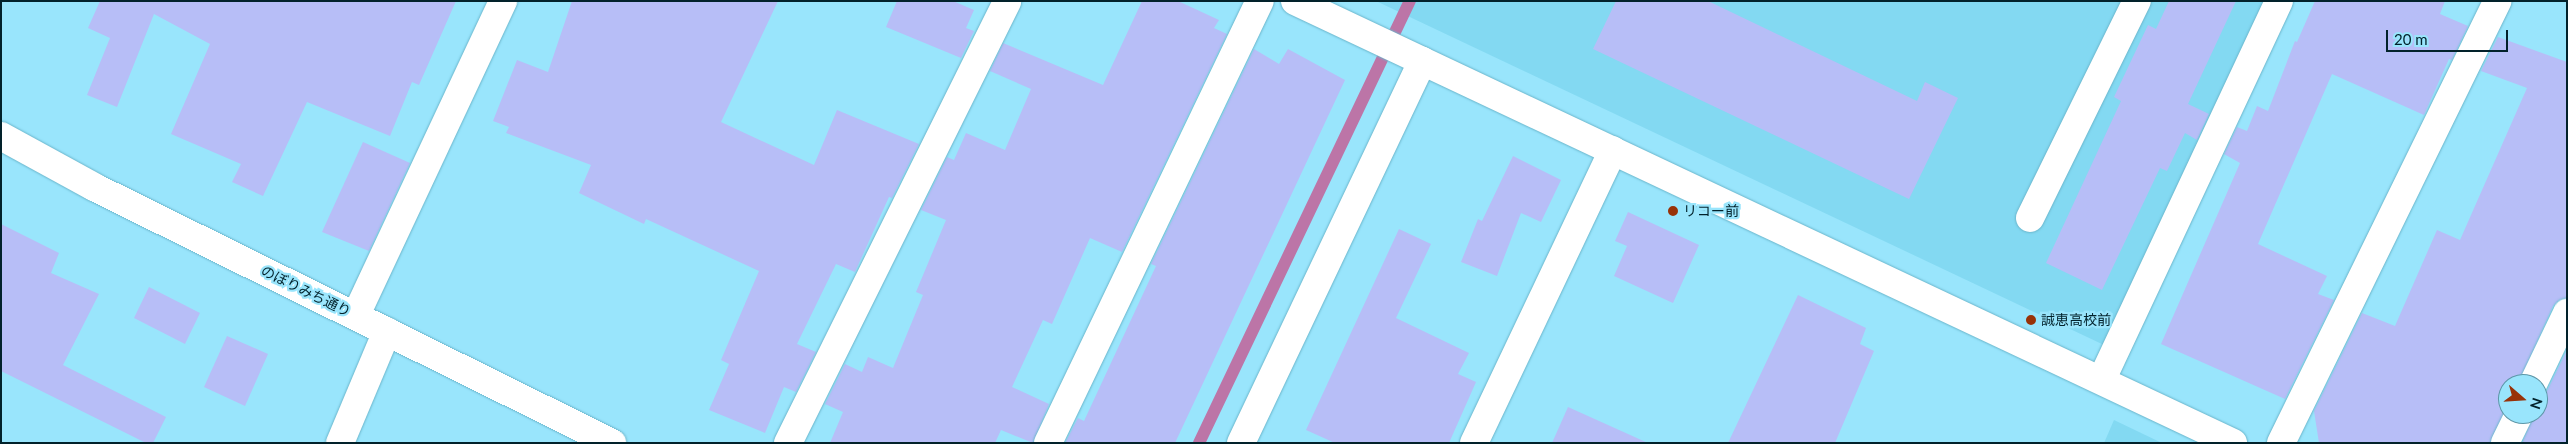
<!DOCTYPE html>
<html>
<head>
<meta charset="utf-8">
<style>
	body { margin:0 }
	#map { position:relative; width:2568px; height:444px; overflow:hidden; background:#99e5fc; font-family:Lato,"Noto Sans JP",sans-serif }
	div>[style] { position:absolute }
	.built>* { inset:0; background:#83d9f2 }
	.stream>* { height:12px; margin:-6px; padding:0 6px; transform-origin:6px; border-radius:6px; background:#bc75a7 }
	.building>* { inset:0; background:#b7bef7 }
	.roads { filter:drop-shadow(0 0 1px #6ab5cb) drop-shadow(0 0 1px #6ab5cb) }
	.minor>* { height:28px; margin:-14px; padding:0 14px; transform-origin:14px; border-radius:14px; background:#fff }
	.dots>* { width:14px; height:14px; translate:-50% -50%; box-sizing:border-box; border:2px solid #99e5fc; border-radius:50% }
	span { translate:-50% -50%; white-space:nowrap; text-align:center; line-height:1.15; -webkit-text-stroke:4.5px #99e5fc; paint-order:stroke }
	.poi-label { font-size:14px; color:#02222b }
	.left { translate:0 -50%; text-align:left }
	.street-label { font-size:14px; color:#02222b }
	.frame { position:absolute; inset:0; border:2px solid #02222b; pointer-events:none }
	.north { position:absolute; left:2498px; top:374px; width:50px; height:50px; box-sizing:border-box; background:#99e5fc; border:1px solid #5d97a8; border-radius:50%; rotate:109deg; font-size:14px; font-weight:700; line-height:20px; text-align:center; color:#02222b }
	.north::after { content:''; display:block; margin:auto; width:18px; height:22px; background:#983208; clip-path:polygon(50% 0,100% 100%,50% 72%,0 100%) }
	.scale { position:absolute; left:2386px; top:30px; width:122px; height:22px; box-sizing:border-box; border:2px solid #02222b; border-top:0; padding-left:6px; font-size:15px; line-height:18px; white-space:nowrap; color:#02222b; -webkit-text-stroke:4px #99e5fc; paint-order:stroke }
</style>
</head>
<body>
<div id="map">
	<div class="built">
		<div style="clip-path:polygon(1376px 1px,2267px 1px,2104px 345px)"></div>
		<div style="clip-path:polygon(2114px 420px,2162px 443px,2104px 443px)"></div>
	</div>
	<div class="stream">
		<div style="left:1199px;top:443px;width:490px;rotate:-64.5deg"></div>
	</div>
	<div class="building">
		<div style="clip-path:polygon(100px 1px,456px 1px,419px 85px,412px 82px,390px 136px,307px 102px,263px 196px,232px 182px,241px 164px,171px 134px,210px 44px,154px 14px,117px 107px,87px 95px,110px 38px,88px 28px)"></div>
		<div style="clip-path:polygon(572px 1px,778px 1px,721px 122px,814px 165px,837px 110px,919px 144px,892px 198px,889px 197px,855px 272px,836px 264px,797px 344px,816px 352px,796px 392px,784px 387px,765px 433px,709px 410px,729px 364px,721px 360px,759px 271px,646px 219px,644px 224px,579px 193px,591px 165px,506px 133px,509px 127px,493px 121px,517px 60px,548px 72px)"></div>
		<div style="clip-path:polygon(897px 1px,953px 1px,974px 10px,966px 28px,974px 31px,961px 58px,886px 27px)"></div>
		<div style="clip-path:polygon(1142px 1px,1178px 1px,1219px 20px,1214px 28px,1227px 34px,1122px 252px,1090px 238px,1052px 324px,1043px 320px,1012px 387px,1049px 404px,1033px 443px,1001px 430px,995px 443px,830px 443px,843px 412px,825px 404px,845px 364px,862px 372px,868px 357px,893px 368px,923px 295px,916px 292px,946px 220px,921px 210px,947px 157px,954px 160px,966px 133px,1005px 150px,1031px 89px,990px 71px,1003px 43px,1103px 85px)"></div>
		<div style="clip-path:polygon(1616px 1px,1708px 1px,1917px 101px,1925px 82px,1958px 98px,1909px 199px,1593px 49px)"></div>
		<div style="clip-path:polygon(2169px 1px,2236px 1px,2188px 104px,2209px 114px,2197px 140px,2185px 133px,2167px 171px,2160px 168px,2102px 290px,2046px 263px,2121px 101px,2114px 97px,2148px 25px,2156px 29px)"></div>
		<div style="clip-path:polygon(2315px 1px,2445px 1px,2440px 14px,2468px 26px,2452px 60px,2449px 59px,2424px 115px,2332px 74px,2258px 244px,2327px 276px,2318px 294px,2334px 300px,2285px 399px,2161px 344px,2240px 163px,2224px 154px,2237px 127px,2247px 131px,2257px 106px,2268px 111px,2295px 41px,2297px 42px)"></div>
		<div style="clip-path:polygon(2498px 37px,2567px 62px,2567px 298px,2559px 300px,2553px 306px,2518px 384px,2508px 384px,2508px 404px,2490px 443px,2319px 443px,2314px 411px,2362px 313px,2395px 326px,2437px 230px,2460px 240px,2527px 88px,2481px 71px)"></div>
		<div style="clip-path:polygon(1254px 49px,1279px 64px,1288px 49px,1345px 80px,1175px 443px,1065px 443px,1078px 418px,1084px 421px,1156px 266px,1151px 264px)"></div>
		<div style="clip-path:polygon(363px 142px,410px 163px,369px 251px,322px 232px)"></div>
		<div style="clip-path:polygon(1513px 156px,1561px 180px,1541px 222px,1521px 213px,1497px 276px,1461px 262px,1478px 219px,1482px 221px)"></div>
		<div style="clip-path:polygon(1628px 212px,1699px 245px,1673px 303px,1614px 276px,1627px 246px,1615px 241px)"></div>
		<div style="clip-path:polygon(1px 224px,59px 253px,51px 273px,99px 294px,63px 365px,166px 417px,153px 443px,146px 443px,1px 371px)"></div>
		<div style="clip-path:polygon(1399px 229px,1431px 244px,1396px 318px,1469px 353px,1458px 374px,1476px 382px,1449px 443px,1335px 443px,1306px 430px)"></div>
		<div style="clip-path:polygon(149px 287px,200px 313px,185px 344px,134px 318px)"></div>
		<div style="clip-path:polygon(1798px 295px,1866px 328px,1860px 344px,1874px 351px,1835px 443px,1728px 443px)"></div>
		<div style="clip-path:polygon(227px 336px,268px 354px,245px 406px,204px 387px)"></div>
		<div style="clip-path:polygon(2567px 350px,2567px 443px,2522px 443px,2534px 414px,2538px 414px,2538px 398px,2547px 391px)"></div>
		<div style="clip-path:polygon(1568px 407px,1648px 443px,1552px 443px)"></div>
	</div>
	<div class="roads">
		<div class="minor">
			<div style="left:1295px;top:1px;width:1037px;rotate:25.23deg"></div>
			<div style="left:1px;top:136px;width:106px;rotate:28.7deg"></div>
			<div style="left:94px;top:187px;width:578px;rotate:26.3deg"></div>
			<div style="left:2030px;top:218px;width:242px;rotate:-63.8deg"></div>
			<div style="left:356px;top:315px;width:347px;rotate:-64.9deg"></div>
			<div style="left:2102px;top:379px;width:417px;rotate:-64.9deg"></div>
			<div style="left:2533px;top:384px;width:79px;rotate:-64.4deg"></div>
			<div style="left:340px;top:443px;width:121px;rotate:-67.2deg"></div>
			<div style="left:788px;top:443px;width:493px;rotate:-63.6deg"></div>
			<div style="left:1048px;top:443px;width:490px;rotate:-64.4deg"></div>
			<div style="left:1241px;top:443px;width:423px;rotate:-64.6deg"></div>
			<div style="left:1474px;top:443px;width:324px;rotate:-64.6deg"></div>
			<div style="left:2281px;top:443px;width:492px;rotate:-63.9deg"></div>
			<div style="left:2505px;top:443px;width:32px;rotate:-64deg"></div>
		</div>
	</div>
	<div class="dots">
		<div style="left:1673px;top:211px;background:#983208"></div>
		<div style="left:2031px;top:320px;background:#983208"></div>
	</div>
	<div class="poi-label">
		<span class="left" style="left:1683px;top:211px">リコー前</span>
		<span class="left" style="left:2041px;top:320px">誠恵高校前</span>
	</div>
	<div class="street-label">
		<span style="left:306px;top:291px;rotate:26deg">のぼりみち通り</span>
	</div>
	<div class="frame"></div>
	<div class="north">N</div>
	<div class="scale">20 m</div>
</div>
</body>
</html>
